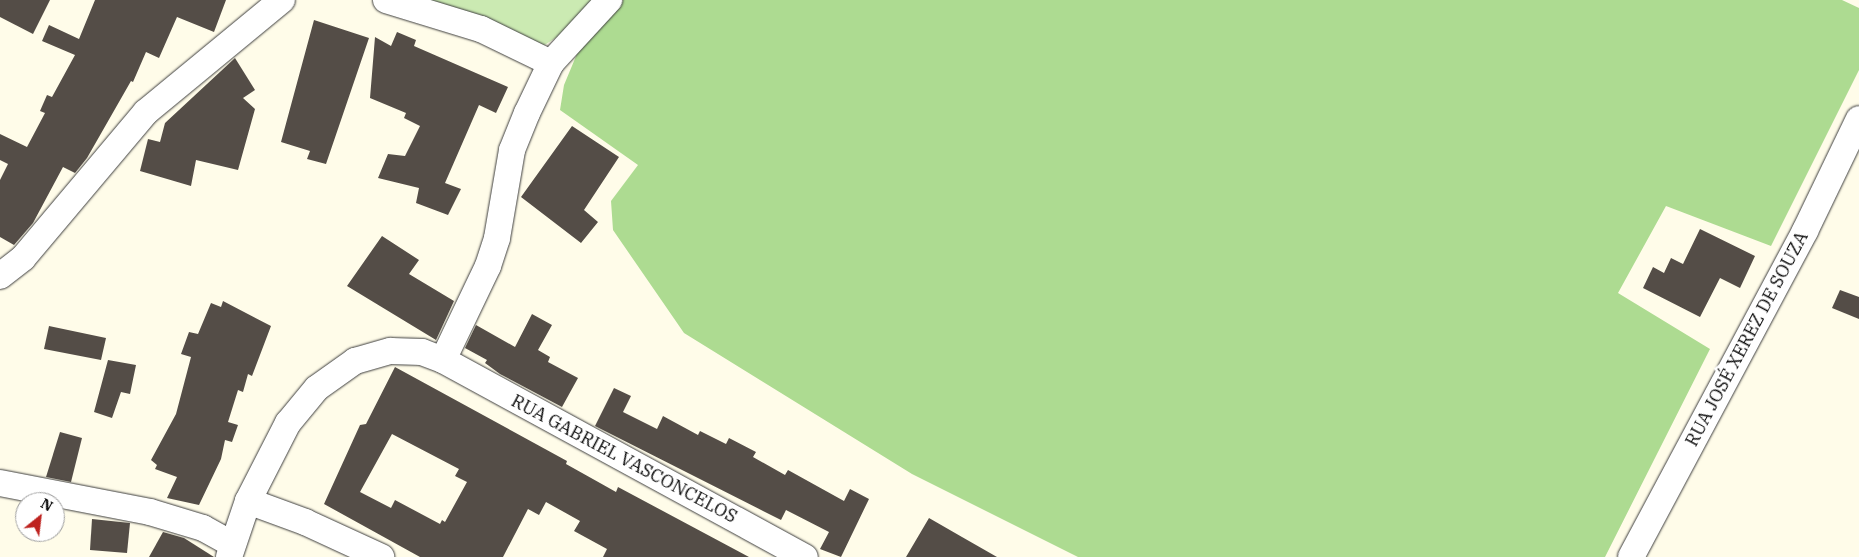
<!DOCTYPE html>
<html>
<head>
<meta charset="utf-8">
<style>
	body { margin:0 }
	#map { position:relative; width:1859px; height:557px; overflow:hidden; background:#fffce9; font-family:"IBM Plex Serif",serif }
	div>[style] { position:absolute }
	.green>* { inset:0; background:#cbeab2 }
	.forest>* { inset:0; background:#addb91 }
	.building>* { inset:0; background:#544d47 }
	.roads { filter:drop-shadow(0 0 1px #3e3e3e) drop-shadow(0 0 1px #3e3e3e) }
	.minor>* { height:26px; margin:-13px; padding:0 13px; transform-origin:13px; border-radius:13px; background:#fff }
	span { translate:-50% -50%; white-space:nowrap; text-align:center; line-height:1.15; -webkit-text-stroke:5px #fff; paint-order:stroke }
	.street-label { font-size:18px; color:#0b0b0b }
	.north { position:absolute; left:15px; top:492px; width:50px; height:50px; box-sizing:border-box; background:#fff; border:1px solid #9d9d9d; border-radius:50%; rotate:29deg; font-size:14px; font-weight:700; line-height:20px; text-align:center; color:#0b0b0b }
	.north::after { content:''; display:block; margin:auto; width:18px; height:22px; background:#be2320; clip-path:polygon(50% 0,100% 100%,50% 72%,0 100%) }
</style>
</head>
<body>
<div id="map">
	<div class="green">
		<div style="clip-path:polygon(418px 0,597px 0,574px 26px,543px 46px)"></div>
	</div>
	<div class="forest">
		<div style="clip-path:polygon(623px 0,1842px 0,1859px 8px,1859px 70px,1771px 246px,1666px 206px,1618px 293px,1710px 349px,1605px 557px,1078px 557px,912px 474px,684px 333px,613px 230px,611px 201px,638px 165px,560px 110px,564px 85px,579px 49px)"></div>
	</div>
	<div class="building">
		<div style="clip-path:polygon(0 0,50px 0,33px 34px,0 17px)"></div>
		<div style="clip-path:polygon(95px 0,226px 0,214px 32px,177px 17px,159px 58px,146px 52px,133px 82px,131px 81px,87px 158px,75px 173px,63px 167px,33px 223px,14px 245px,0 237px,0 180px,8px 164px,0 160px,0 134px,27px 147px,45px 113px,40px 111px,47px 95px,52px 97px,75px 55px,42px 41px,49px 25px,79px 39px)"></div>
		<div style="clip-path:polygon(314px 20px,369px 38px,326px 164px,307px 159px,310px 151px,281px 142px)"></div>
		<div style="clip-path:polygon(397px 32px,416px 40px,414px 46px,508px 87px,496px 113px,479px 105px,445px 183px,461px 189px,448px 215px,416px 203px,419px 188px,378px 178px,388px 154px,405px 156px,420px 126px,404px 118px,406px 113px,370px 98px,375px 37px,391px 46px)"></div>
		<div style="clip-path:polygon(235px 58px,255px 90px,243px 98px,255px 109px,238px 170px,196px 160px,191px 186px,140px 171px,148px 139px,160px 142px,165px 123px)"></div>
		<div style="clip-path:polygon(572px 126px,619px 157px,584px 210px,598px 222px,581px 243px,521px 197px)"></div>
		<div style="clip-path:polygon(1700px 229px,1755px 256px,1740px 288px,1720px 278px,1700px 317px,1643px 288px,1653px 267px,1664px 273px,1671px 258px,1683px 264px)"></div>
		<div style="clip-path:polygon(382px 236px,419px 260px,409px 274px,454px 301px,436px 340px,347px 286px)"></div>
		<div style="clip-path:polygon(1840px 290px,1859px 297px,1859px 319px,1832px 308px)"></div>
		<div style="clip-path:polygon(223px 301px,271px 326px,252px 376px,248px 374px,243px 392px,238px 390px,228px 422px,238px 425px,232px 442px,225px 440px,221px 459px,199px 505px,167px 498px,177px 477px,155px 469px,157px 465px,151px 460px,176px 414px,191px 357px,181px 354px,189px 332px,198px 334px,211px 303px,221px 307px)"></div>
		<div style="clip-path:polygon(532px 314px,552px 325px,538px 350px,550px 357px,548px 362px,578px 378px,562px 407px,500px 374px,485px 363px,487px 360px,465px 348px,476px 325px,515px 347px)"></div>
		<div style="clip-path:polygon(49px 326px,106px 338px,101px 360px,44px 349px)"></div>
		<div style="clip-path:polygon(108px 360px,136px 365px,130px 394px,121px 392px,112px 418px,94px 412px)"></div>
		<div style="clip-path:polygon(evenodd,395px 367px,567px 461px,566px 464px,600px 483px,616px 492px,618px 487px,749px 557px,603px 557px,607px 549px,574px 531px,580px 521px,546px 502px,539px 515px,528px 509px,503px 557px,420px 557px,324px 504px,360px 425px,366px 424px,395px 367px,392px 434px,459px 469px,455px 476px,467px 482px,445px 522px,442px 520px,440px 524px,395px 500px,391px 508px,360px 492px,392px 434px)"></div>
		<div style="clip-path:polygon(614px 388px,631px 396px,623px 412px,657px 429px,663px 416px,698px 435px,700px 431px,726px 444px,729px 438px,756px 452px,753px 457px,785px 475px,788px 470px,844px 501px,850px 489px,869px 499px,841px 557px,820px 549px,829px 532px,786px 510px,781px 520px,595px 426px)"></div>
		<div style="clip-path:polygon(60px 432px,82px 438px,71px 482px,46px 477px)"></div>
		<div style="clip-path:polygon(929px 518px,962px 537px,997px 557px,906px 557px)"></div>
		<div style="clip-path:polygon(92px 519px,130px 523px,127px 553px,90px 550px)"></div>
		<div style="clip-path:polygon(163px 532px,184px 538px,214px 557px,149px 557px)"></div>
	</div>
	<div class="roads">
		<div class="minor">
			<div style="left:386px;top:0;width:99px;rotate:17deg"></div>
			<div style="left:481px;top:29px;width:78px;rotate:25.9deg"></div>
			<div style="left:0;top:276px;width:29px;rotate:-38deg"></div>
			<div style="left:23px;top:258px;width:191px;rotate:-49.9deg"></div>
			<div style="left:146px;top:112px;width:176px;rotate:-39.5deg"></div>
			<div style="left:443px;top:360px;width:104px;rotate:-64.4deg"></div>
			<div style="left:488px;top:266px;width:29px;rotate:-72deg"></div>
			<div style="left:497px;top:238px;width:89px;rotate:-80.3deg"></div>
			<div style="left:512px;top:150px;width:40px;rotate:-68deg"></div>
			<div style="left:527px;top:113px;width:55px;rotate:-64.4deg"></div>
			<div style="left:551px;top:63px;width:86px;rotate:-47.4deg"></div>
			<div style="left:0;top:483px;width:153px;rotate:10.9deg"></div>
			<div style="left:150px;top:512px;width:55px;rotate:16.8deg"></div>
			<div style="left:203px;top:528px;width:33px;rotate:29deg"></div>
			<div style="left:248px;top:501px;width:61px;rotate:20.2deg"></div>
			<div style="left:305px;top:522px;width:84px;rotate:24.7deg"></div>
			<div style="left:229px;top:557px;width:59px;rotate:-71.3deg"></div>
			<div style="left:248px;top:501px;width:88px;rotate:-62.9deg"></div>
			<div style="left:288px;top:423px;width:45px;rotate:-50.4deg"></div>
			<div style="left:317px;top:388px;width:47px;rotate:-35.4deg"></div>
			<div style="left:355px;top:361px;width:37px;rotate:-16deg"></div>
			<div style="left:391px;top:351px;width:31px;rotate:2deg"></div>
			<div style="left:422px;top:352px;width:22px;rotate:21deg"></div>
			<div style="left:443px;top:360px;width:412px;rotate:28.6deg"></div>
			<div style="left:1631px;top:557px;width:370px;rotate:-61.9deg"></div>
			<div style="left:1805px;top:231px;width:124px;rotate:-64.3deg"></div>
		</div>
	</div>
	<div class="street-label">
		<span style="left:1747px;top:339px;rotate:-62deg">RUA JOSÉ XEREZ DE SOUZA</span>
		<span style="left:624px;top:459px;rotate:28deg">RUA GABRIEL VASCONCELOS</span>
	</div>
	<div class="north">N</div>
</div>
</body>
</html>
